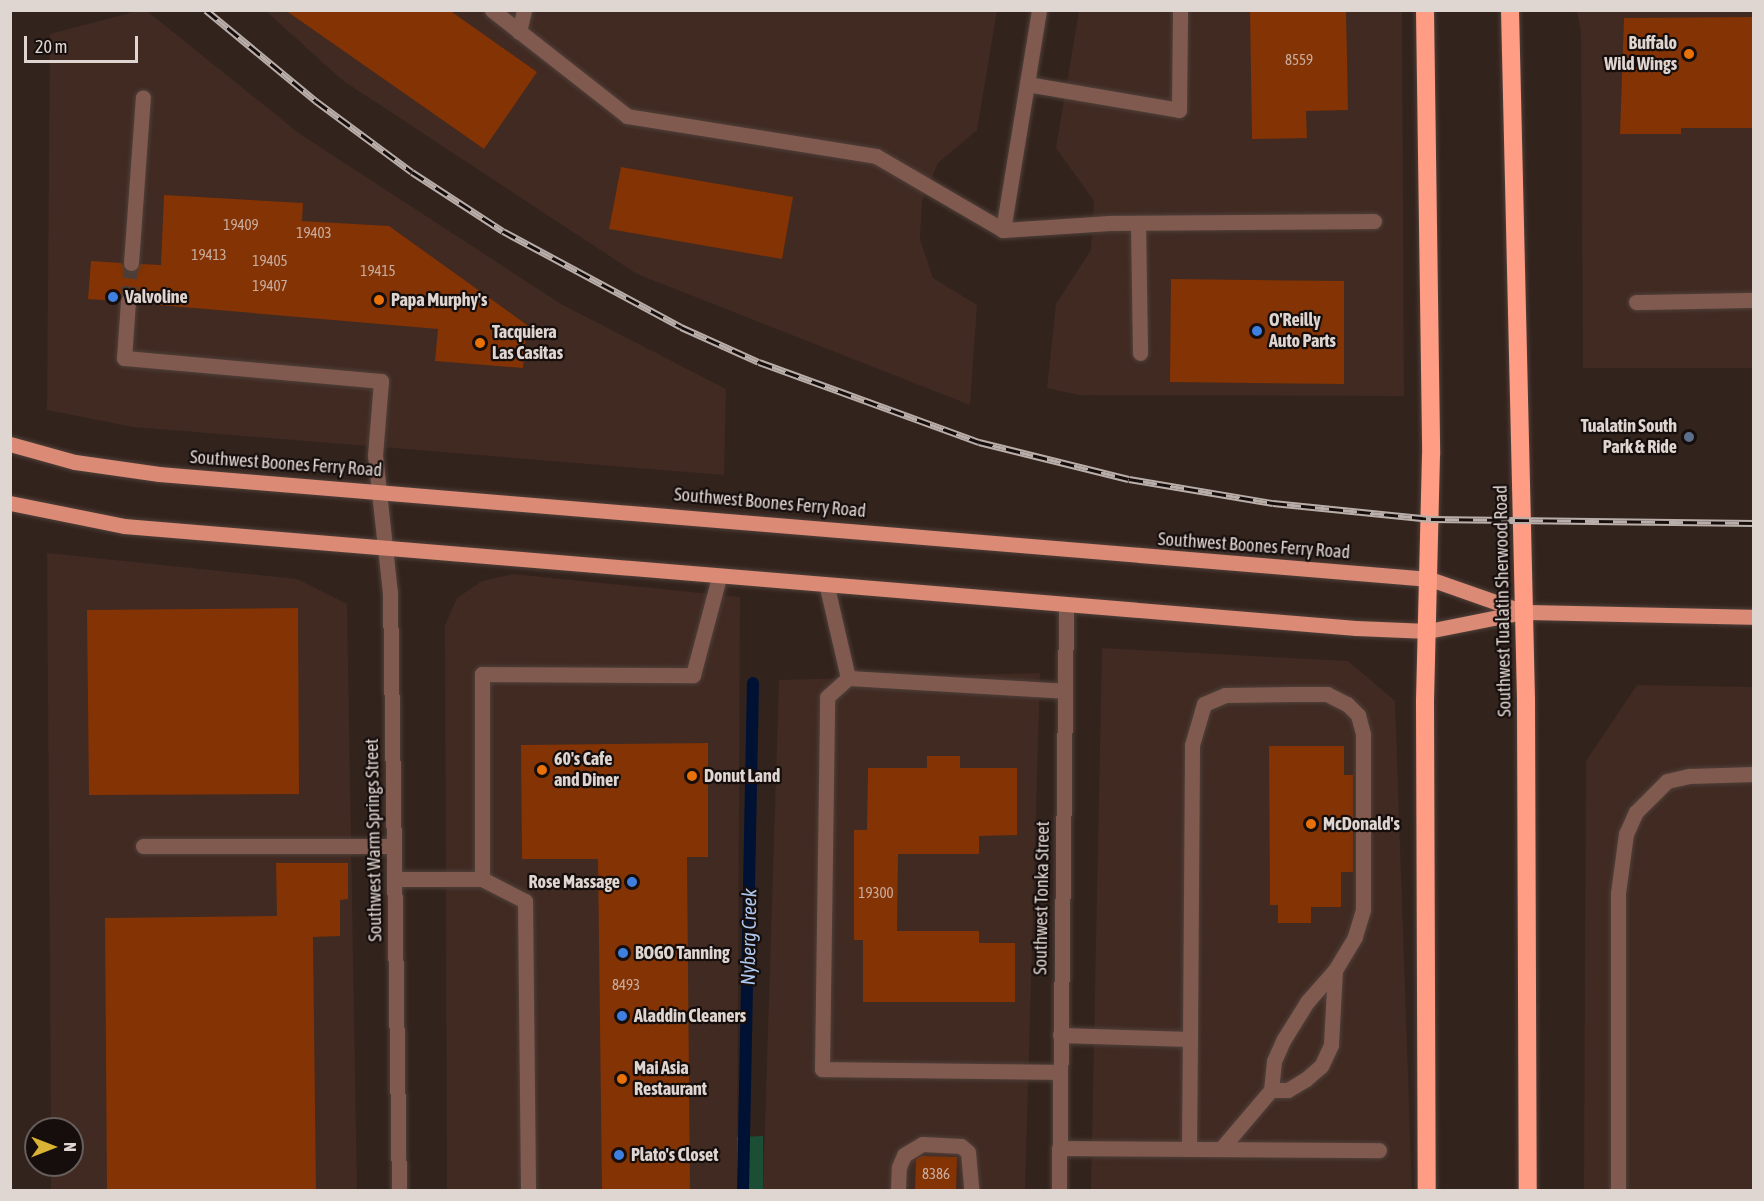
<!DOCTYPE html>
<html>
<head>
<meta charset="utf-8">
<style>
	body { margin:0 }
	#map { position:relative; width:1764px; height:1201px; overflow:hidden; background:#33231d; font-family:"Asap Condensed",sans-serif }
	div>[style] { position:absolute }
	.built>* { inset:0; background:#402a22 }
	.green>* { inset:0; background:#1b4e34 }
	.stream>* { height:12px; margin:-6px; padding:0 6px; transform-origin:6px; border-radius:6px; background:#001234 }
	.building>* { inset:0; background:#833304 }
	.minor-tunnel>* { height:15px; margin-top:-7.5px; transform-origin:0; background:repeating-linear-gradient(90deg,#4d3e38 0 15px,transparent 0 23px) }
	.roads { filter:drop-shadow(0 0 2px #4f403a) drop-shadow(0 0 2px #4f403a) }
	.minor>* { height:15px; margin:-7.5px; padding:0 7.5px; transform-origin:7.5px; border-radius:7.5px; background:#815a4f }
	.major>* { height:15px; margin:-7.5px; padding:0 7.5px; transform-origin:7.5px; border-radius:7.5px; background:#da8a75 }
	.highway>* { height:18px; margin:-9px; padding:0 9px; transform-origin:9px; border-radius:9px; background:#fe9d84 }
	.rail>* { height:7px; margin-top:-3.5px; transform-origin:0; background:repeating-linear-gradient(90deg,#150e0c 0 14px,#b9aea9 0 28px); box-sizing:border-box; border-block:2px solid #b9aea9 }
	.dots>* { width:16px; height:16px; translate:-50% -50%; box-sizing:border-box; border:3px solid #150e0c; border-radius:50% }
	span { translate:-50% -50%; white-space:nowrap; text-align:center; line-height:1.15; -webkit-text-stroke:4.5px #150e0c; paint-order:stroke }
	.number-label { font-size:15px; color:#c9ad9e }
	.number-label span { -webkit-text-stroke-width:0 }
	.poi-label { font-size:18px; color:#e0d6d1; font-weight:700 }
	.right { translate:-100% -50%; text-align:right }
	.left { translate:0 -50%; text-align:left }
	.street-label { font-size:18px; color:#e0d6d1 }
	.water-label { font-size:20px; color:#adc6ed; font-style:italic }
	.frame { position:absolute; inset:0; border:12px solid #e0d6d1; pointer-events:none }
	.north { position:absolute; left:24px; top:1117px; width:60px; height:60px; box-sizing:border-box; background:#150e0c; border:2px solid #665e5b; border-radius:50%; rotate:90deg; font-size:16px; font-weight:700; line-height:24px; text-align:center; color:#e0d6d1 }
	.north::after { content:''; display:block; margin:auto; width:21px; height:27px; background:#d9b334; clip-path:polygon(50% 0,100% 100%,50% 72%,0 100%) }
	.scale { position:absolute; left:24px; top:36px; width:114px; height:27px; box-sizing:border-box; border:3px solid #e0d6d1; border-top:0; padding-left:8px; font-size:18px; line-height:21px; white-space:nowrap; color:#e0d6d1; -webkit-text-stroke:4px #150e0c; paint-order:stroke }
</style>
</head>
<body>
<div id="map">
	<div class="built">
		<div style="clip-path:polygon(137px 11px,147px 11px,300px 134px,561px 304px,726px 389px,724px 475px,133px 427px,47px 410px,50px 34px)"></div>
		<div style="clip-path:polygon(266px 11px,997px 11px,977px 130px,938px 163px,922px 201px,920px 239px,933px 278px,977px 305px,970px 405px,637px 274px,342px 80px)"></div>
		<div style="clip-path:polygon(1079px 11px,1402px 11px,1404px 396px,1078px 395px,1047px 388px,1056px 304px,1091px 250px,1094px 201px,1056px 148px)"></div>
		<div style="clip-path:polygon(1577px 11px,1753px 11px,1753px 368px,1583px 368px,1581px 32px)"></div>
		<div style="clip-path:polygon(47px 553px,297px 579px,347px 604px,357px 1190px,51px 1190px,51px 1165px,72px 1165px,72px 1129px,51px 1129px)"></div>
		<div style="clip-path:polygon(513px 574px,740px 597px,737px 1190px,447px 1190px,445px 625px,457px 598px,482px 581px)"></div>
		<div style="clip-path:polygon(1102px 648px,1348px 661px,1395px 701px,1412px 1190px,1091px 1190px)"></div>
		<div style="clip-path:polygon(1040px 673px,1025px 1190px,763px 1190px,779px 680px)"></div>
		<div style="clip-path:polygon(1637px 685px,1753px 687px,1753px 1190px,1584px 1190px,1586px 761px)"></div>
	</div>
	<div class="green">
		<div style="clip-path:polygon(763px 1136px,763px 1190px,737px 1190px,737px 1137px)"></div>
	</div>
	<div class="stream">
		<div style="left:743px;top:1190px;width:507px;rotate:-88.87deg"></div>
	</div>
	<div class="building">
		<div style="clip-path:polygon(285px 10px,449px 10px,537px 72px,484px 149px)"></div>
		<div style="clip-path:polygon(1250px 10px,1346px 10px,1348px 110px,1306px 111px,1307px 138px,1252px 139px)"></div>
		<div style="clip-path:polygon(1754px 17px,1754px 128px,1681px 128px,1681px 134px,1620px 134px,1624px 18px)"></div>
		<div style="clip-path:polygon(621px 167px,793px 197px,782px 259px,609px 229px)"></div>
		<div style="clip-path:polygon(164px 195px,303px 203px,302px 221px,389px 226px,527px 325px,523px 368px,435px 361px,438px 329px,159px 305px,138px 302px,129px 291px,118px 301px,88px 299px,91px 261px,121px 263px,131px 273px,141px 264px,161px 265px)"></div>
		<div style="clip-path:polygon(1171px 279px,1344px 281px,1344px 384px,1170px 382px)"></div>
		<div style="clip-path:polygon(298px 608px,299px 794px,89px 795px,87px 610px)"></div>
		<div style="clip-path:polygon(708px 743px,708px 857px,687px 857px,690px 1191px,602px 1191px,598px 859px,522px 859px,521px 745px)"></div>
		<div style="clip-path:polygon(1269px 746px,1344px 746px,1344px 775px,1353px 775px,1353px 872px,1341px 872px,1341px 907px,1311px 907px,1311px 923px,1278px 923px,1278px 905px,1270px 905px)"></div>
		<div style="clip-path:polygon(927px 756px,960px 756px,960px 768px,1017px 768px,1017px 835px,979px 836px,979px 854px,898px 854px,897px 931px,979px 931px,979px 943px,1015px 943px,1015px 1002px,863px 1002px,863px 940px,854px 940px,854px 830px,867px 830px,868px 768px,927px 768px)"></div>
		<div style="clip-path:polygon(276px 863px,348px 863px,348px 899px,340px 900px,340px 936px,313px 937px,316px 1191px,107px 1191px,105px 918px,277px 916px)"></div>
		<div style="clip-path:polygon(921px 1156px,957px 1157px,956px 1191px,915px 1191px,916px 1159px)"></div>
	</div>
	<div class="minor-tunnel">
		<div style="left:128px;top:301px;width:38px;rotate:-85deg"></div>
	</div>
	<div class="roads">
		<div class="minor">
			<div style="left:492px;top:10px;width:172px;rotate:38.1deg"></div>
			<div style="left:627px;top:116px;width:252px;rotate:9.1deg"></div>
			<div style="left:876px;top:156px;width:147px;rotate:30.2deg"></div>
			<div style="left:1003px;top:230px;width:107px;rotate:-3.7deg"></div>
			<div style="left:1110px;top:223px;width:264px;rotate:-0.4deg"></div>
			<div style="left:519px;top:32px;width:23px;rotate:-77deg"></div>
			<div style="left:1027px;top:84px;width:154px;rotate:9.7deg"></div>
			<div style="left:1179px;top:110px;width:100px;rotate:-89.4deg"></div>
			<div style="left:1138px;top:223px;width:130px;rotate:89.1deg"></div>
			<div style="left:1003px;top:230px;width:223px;rotate:-80.7deg"></div>
			<div style="left:131px;top:263px;width:166px;rotate:-85.9deg"></div>
			<div style="left:128px;top:301px;width:57px;rotate:94deg"></div>
			<div style="left:124px;top:358px;width:258px;rotate:5.1deg"></div>
			<div style="left:381px;top:381px;width:74px;rotate:94.6deg"></div>
			<div style="left:375px;top:455px;width:139px;rotate:83.8deg"></div>
			<div style="left:390px;top:593px;width:597px;rotate:89.14deg"></div>
			<div style="left:1636px;top:302px;width:118px;rotate:-1deg"></div>
			<div style="left:827px;top:587px;width:93px;rotate:77deg"></div>
			<div style="left:143px;top:846px;width:250px"></div>
			<div style="left:394px;top:879px;width:88px"></div>
			<div style="left:482px;top:879px;width:48px;rotate:27.1deg"></div>
			<div style="left:525px;top:901px;width:289px;rotate:89.4deg"></div>
			<div style="left:482px;top:879px;width:205px;rotate:-90deg"></div>
			<div style="left:482px;top:674px;width:211px;rotate:0.3deg"></div>
			<div style="left:693px;top:675px;width:101px;rotate:-75.1deg"></div>
			<div style="left:1060px;top:1035px;width:130px;rotate:1.8deg"></div>
			<div style="left:1190px;top:1039px;width:294px;rotate:-89.6deg"></div>
			<div style="left:1192px;top:745px;width:43px;rotate:-73.7deg"></div>
			<div style="left:1204px;top:704px;width:23px;rotate:-23deg"></div>
			<div style="left:1225px;top:695px;width:68px;rotate:-0.8deg"></div>
			<div style="left:1293px;top:694px;width:34px"></div>
			<div style="left:1327px;top:694px;width:22px;rotate:27deg"></div>
			<div style="left:1347px;top:704px;width:16px;rotate:45deg"></div>
			<div style="left:1358px;top:715px;width:20px;rotate:75deg"></div>
			<div style="left:1363px;top:734px;width:176px;rotate:90deg"></div>
			<div style="left:1363px;top:910px;width:28px;rotate:107deg"></div>
			<div style="left:1355px;top:937px;width:39px;rotate:121deg"></div>
			<div style="left:1335px;top:970px;width:75px;rotate:93.1deg"></div>
			<div style="left:1331px;top:1045px;width:23px;rotate:115deg"></div>
			<div style="left:1321px;top:1066px;width:20px;rotate:139deg"></div>
			<div style="left:1306px;top:1079px;width:21px;rotate:149deg"></div>
			<div style="left:1288px;top:1090px;width:17px;rotate:180deg"></div>
			<div style="left:1271px;top:1090px;width:77px;rotate:130.3deg"></div>
			<div style="left:1060px;top:1072px;width:238px;rotate:-179.3deg"></div>
			<div style="left:822px;top:1069px;width:372px;rotate:-89.2deg"></div>
			<div style="left:827px;top:697px;width:28px;rotate:-42deg"></div>
			<div style="left:848px;top:678px;width:217px;rotate:3.4deg"></div>
			<div style="left:1271px;top:1090px;width:29px;rotate:-84deg"></div>
			<div style="left:1274px;top:1061px;width:24px;rotate:-66deg"></div>
			<div style="left:1284px;top:1039px;width:44px;rotate:-58.1deg"></div>
			<div style="left:1307px;top:1002px;width:43px;rotate:-48.8deg"></div>
			<div style="left:1059px;top:1148px;width:320px;rotate:0.4deg"></div>
			<div style="left:1189px;top:1149px;width:110px;rotate:-89.5deg"></div>
			<div style="left:898px;top:1190px;width:23px;rotate:-88deg"></div>
			<div style="left:899px;top:1167px;width:13px;rotate:-67deg"></div>
			<div style="left:904px;top:1155px;width:21px;rotate:-31deg"></div>
			<div style="left:922px;top:1144px;width:39px;rotate:3deg"></div>
			<div style="left:961px;top:1146px;width:9px;rotate:41deg"></div>
			<div style="left:968px;top:1152px;width:38px;rotate:85deg"></div>
			<div style="left:1059px;top:1190px;width:583px;rotate:-89.31deg"></div>
			<div style="left:1618px;top:1190px;width:297px;rotate:-90deg"></div>
			<div style="left:1618px;top:893px;width:60px;rotate:-82.3deg"></div>
			<div style="left:1626px;top:834px;width:24px;rotate:-66deg"></div>
			<div style="left:1636px;top:812px;width:44px;rotate:-45deg"></div>
			<div style="left:1667px;top:781px;width:23px;rotate:-13deg"></div>
			<div style="left:1689px;top:776px;width:65px;rotate:-1.8deg"></div>
		</div>
		<div class="major">
			<div style="left:10px;top:444px;width:67px;rotate:15.5deg"></div>
			<div style="left:75px;top:462px;width:85px;rotate:8.1deg"></div>
			<div style="left:159px;top:474px;width:1275px;rotate:4.72deg"></div>
			<div style="left:1430px;top:579px;width:100px;rotate:19.3deg"></div>
			<div style="left:10px;top:503px;width:116px;rotate:11.4deg"></div>
			<div style="left:124px;top:526px;width:1236px;rotate:4.73deg"></div>
			<div style="left:1356px;top:628px;width:72px;rotate:2.4deg"></div>
			<div style="left:1428px;top:631px;width:98px;rotate:-11.2deg"></div>
			<div style="left:1524px;top:612px;width:230px;rotate:1.2deg"></div>
		</div>
		<div class="highway">
			<div style="left:1425px;top:10px;width:445px;rotate:89.2deg"></div>
			<div style="left:1431px;top:455px;width:247px;rotate:91.4deg"></div>
			<div style="left:1425px;top:702px;width:488px;rotate:89.8deg"></div>
			<div style="left:1510px;top:10px;width:690px;rotate:88.67deg"></div>
			<div style="left:1526px;top:700px;width:490px;rotate:89.8deg"></div>
		</div>
	</div>
	<div class="rail">
		<div style="left:206px;top:10px;width:143px;rotate:39.6deg"></div>
		<div style="left:316px;top:101px;width:119px;rotate:36.5deg"></div>
		<div style="left:412px;top:172px;width:108px;rotate:33deg"></div>
		<div style="left:503px;top:231px;width:202px;rotate:28.3deg"></div>
		<div style="left:681px;top:327px;width:85px;rotate:24.2deg"></div>
		<div style="left:759px;top:362px;width:234px;rotate:20deg"></div>
		<div style="left:979px;top:442px;width:154px;rotate:13.9deg"></div>
		<div style="left:1129px;top:479px;width:146px;rotate:9.5deg"></div>
		<div style="left:1273px;top:503px;width:159px;rotate:5.8deg"></div>
		<div style="left:1431px;top:519px;width:323px;rotate:0.7deg"></div>
	</div>
	<div class="dots">
		<div style="left:1689px;top:54px;background:#e8710a"></div>
		<div style="left:113px;top:297px;background:#3f7fe0"></div>
		<div style="left:379px;top:300px;background:#e8710a"></div>
		<div style="left:1257px;top:331px;background:#3f7fe0"></div>
		<div style="left:480px;top:343px;background:#e8710a"></div>
		<div style="left:1689px;top:437px;background:#5c6f8a"></div>
		<div style="left:542px;top:770px;background:#e8710a"></div>
		<div style="left:692px;top:776px;background:#e8710a"></div>
		<div style="left:1311px;top:824px;background:#e8710a"></div>
		<div style="left:632px;top:882px;background:#3f7fe0"></div>
		<div style="left:623px;top:953px;background:#3f7fe0"></div>
		<div style="left:622px;top:1016px;background:#3f7fe0"></div>
		<div style="left:622px;top:1079px;background:#e8710a"></div>
		<div style="left:619px;top:1155px;background:#3f7fe0"></div>
	</div>
	<div class="number-label">
		<span style="left:1299px;top:60px">8559</span>
		<span style="left:241px;top:225px">19409</span>
		<span style="left:314px;top:233px">19403</span>
		<span style="left:209px;top:255px">19413</span>
		<span style="left:270px;top:261px">19405</span>
		<span style="left:378px;top:271px">19415</span>
		<span style="left:270px;top:286px">19407</span>
		<span style="left:876px;top:893px">19300</span>
		<span style="left:626px;top:985px">8493</span>
		<span style="left:936px;top:1174px">8386</span>
	</div>
	<div class="poi-label">
		<span class="right" style="left:1677px;top:54px">Buffalo<br>Wild Wings</span>
		<span class="left" style="left:125px;top:297px">Valvoline</span>
		<span class="left" style="left:391px;top:300px">Papa Murphy's</span>
		<span class="left" style="left:1269px;top:331px">O'Reilly<br>Auto Parts</span>
		<span class="left" style="left:492px;top:343px">Tacquiera<br>Las Casitas</span>
		<span class="right" style="left:1677px;top:437px">Tualatin South<br>Park &amp; Ride</span>
		<span class="left" style="left:554px;top:770px">60's Cafe<br>and Diner</span>
		<span class="left" style="left:704px;top:776px">Donut Land</span>
		<span class="left" style="left:1323px;top:824px">McDonald's</span>
		<span class="right" style="left:620px;top:882px">Rose Massage</span>
		<span class="left" style="left:635px;top:953px">BOGO Tanning</span>
		<span class="left" style="left:634px;top:1016px">Aladdin Cleaners</span>
		<span class="left" style="left:634px;top:1079px">Mai Asia<br>Restaurant</span>
		<span class="left" style="left:631px;top:1155px">Plato's Closet</span>
	</div>
	<div class="street-label">
		<span style="left:286px;top:464px;rotate:4deg">Southwest Boones Ferry Road</span>
		<span style="left:770px;top:503px;rotate:5deg">Southwest Boones Ferry Road</span>
		<span style="left:1254px;top:546px;rotate:4deg">Southwest Boones Ferry Road</span>
		<span style="left:1503px;top:601px;rotate:-91deg">Southwest Tualatin Sherwood Road</span>
		<span style="left:374px;top:840px;rotate:-91deg">Southwest Warm Springs Street</span>
		<span style="left:1042px;top:898px;rotate:-89deg">Southwest Tonka Street</span>
	</div>
	<div class="water-label">
		<span style="left:748px;top:937px;rotate:-89deg">Nyberg Creek</span>
	</div>
	<div class="frame"></div>
	<div class="north">N</div>
	<div class="scale">20 m</div>
</div>
</body>
</html>
